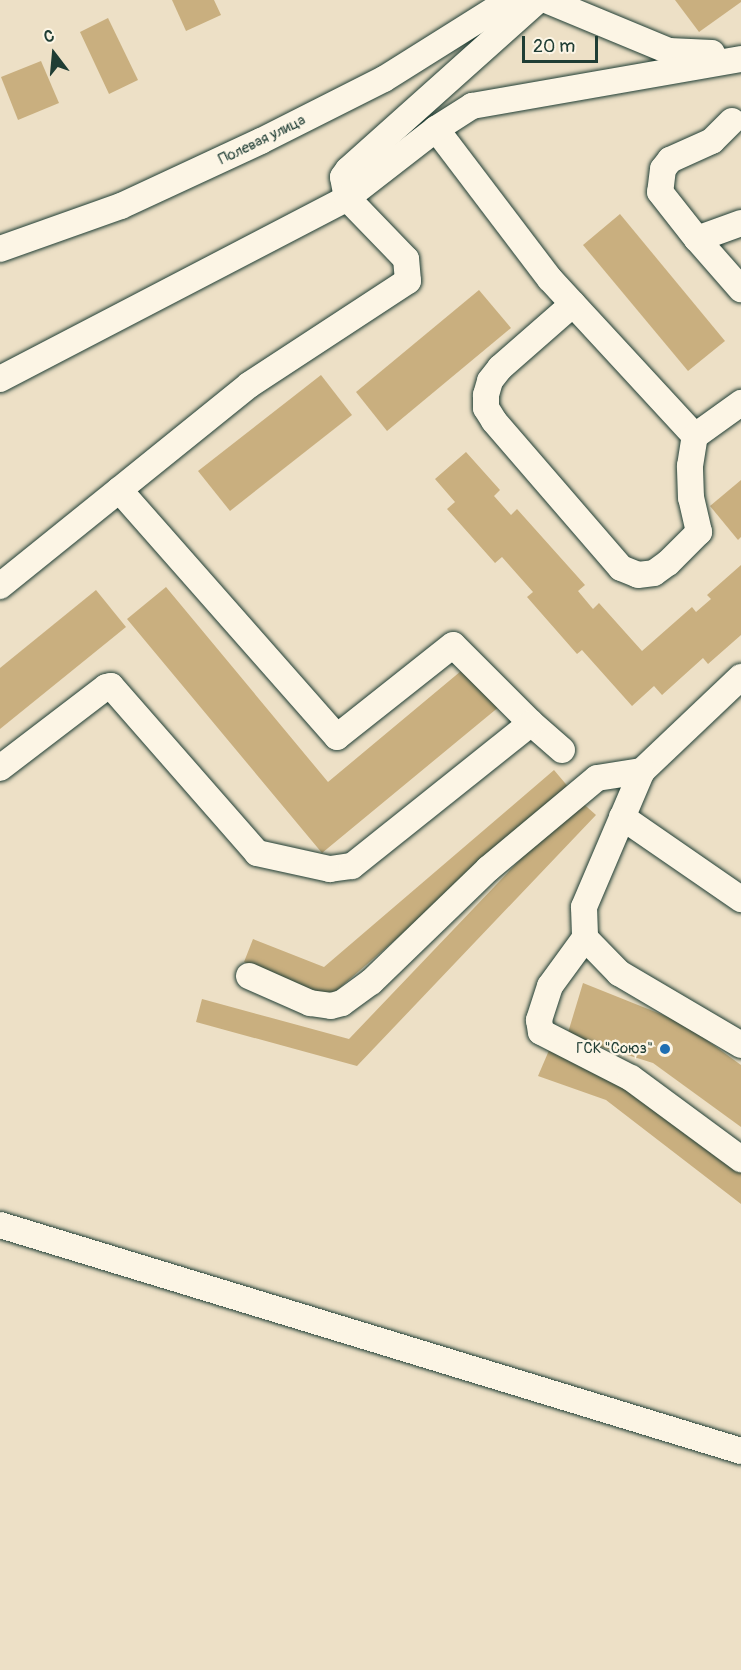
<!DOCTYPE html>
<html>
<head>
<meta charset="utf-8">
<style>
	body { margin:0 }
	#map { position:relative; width:741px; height:1670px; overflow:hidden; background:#ede0c6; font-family:Pangolin,sans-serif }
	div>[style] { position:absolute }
	.building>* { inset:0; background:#c9af7f }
	.roads { filter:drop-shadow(0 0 2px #1f3d34) drop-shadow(0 0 2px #1f3d34) }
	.minor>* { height:26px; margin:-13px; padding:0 13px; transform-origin:13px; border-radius:13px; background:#fcf5e5 }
	.dots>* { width:16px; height:16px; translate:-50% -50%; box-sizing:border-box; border:3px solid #fcf5e5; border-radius:50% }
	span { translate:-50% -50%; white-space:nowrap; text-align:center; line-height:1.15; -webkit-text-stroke:4.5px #fcf5e5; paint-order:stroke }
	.street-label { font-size:15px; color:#1f3d34 }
	.poi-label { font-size:15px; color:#1f3d34 }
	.right { translate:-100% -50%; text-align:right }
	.north { position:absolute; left:24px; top:24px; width:60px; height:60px; -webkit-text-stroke:4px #fcf5e5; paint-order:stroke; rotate:344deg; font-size:16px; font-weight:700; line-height:24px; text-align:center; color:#1f3d34 }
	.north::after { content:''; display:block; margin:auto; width:21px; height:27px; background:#1f3d34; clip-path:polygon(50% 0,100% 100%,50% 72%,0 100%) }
	.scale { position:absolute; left:522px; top:36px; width:76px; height:27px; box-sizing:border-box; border:3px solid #1f3d34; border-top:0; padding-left:8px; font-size:18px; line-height:21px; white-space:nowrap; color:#1f3d34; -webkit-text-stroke:4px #fcf5e5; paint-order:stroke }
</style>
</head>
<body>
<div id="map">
	<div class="building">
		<div style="clip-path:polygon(172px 0,214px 0,221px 15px,186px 31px)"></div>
		<div style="clip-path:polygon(675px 0,741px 0,741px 2px,699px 32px)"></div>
		<div style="clip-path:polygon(108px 18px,138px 80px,109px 94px,80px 32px)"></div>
		<div style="clip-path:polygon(41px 61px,59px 103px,18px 120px,1px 77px)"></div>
		<div style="clip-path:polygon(620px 214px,725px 341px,688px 371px,583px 245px)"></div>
		<div style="clip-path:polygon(479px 290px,511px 328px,387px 431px,356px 392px)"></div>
		<div style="clip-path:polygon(321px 375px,352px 415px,230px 511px,198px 471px)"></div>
		<div style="clip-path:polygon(466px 452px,500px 490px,494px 496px,511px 515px,517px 509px,585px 585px,578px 591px,593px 609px,599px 603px,642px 651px,692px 607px,696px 612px,711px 599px,707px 595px,741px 565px,741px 635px,708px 664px,703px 658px,662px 695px,654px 686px,632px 706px,582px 650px,577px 654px,527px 597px,533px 592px,502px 557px,495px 563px,447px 509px,455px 502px,435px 479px)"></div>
		<div style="clip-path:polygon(741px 480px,741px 537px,738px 540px,710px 506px)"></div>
		<div style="clip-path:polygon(166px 587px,328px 782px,467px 666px,500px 706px,322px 853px,127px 619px)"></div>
		<div style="clip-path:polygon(96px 590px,126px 627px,0 729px,0 668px)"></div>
		<div style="clip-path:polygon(554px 770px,570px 789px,329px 997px,244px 962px,253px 939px,324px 967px)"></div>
		<div style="clip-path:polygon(578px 799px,596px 815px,357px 1066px,196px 1022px,202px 999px,349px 1039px)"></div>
		<div style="clip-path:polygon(583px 983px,683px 1023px,741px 1065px,741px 1127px,653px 1063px,567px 1036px)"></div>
		<div style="clip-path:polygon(550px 1048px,619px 1077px,741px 1172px,741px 1204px,606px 1100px,538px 1076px)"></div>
	</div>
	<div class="roads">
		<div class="minor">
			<div style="left:546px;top:0;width:133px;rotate:22.5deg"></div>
			<div style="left:669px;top:51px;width:43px;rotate:2.7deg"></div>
			<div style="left:732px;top:121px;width:28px;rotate:135deg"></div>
			<div style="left:712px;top:141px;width:46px;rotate:155.7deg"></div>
			<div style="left:670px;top:160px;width:11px;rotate:128deg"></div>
			<div style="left:663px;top:169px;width:23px;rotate:97deg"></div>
			<div style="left:660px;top:192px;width:60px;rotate:51.8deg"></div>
			<div style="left:697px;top:239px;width:67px;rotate:48.7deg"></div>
			<div style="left:436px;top:129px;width:188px;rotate:52.8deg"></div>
			<div style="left:550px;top:279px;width:214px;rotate:47.3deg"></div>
			<div style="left:695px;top:436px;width:57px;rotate:-35.7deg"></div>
			<div style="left:697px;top:239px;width:47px;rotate:-20deg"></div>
			<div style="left:0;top:249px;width:128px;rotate:-19.6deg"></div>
			<div style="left:121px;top:206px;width:154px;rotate:-24.9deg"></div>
			<div style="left:261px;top:141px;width:138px;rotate:-26.8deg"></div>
			<div style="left:384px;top:79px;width:149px;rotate:-32.1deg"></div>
			<div style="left:573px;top:304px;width:97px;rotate:138.8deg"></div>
			<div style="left:500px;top:368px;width:16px;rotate:128deg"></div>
			<div style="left:490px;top:381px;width:15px;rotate:106deg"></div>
			<div style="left:486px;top:395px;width:13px;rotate:90deg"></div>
			<div style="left:486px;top:408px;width:15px;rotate:58deg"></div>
			<div style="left:494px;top:421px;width:194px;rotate:49.2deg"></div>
			<div style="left:621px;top:568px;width:18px;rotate:22deg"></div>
			<div style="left:638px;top:575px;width:16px;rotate:-7deg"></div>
			<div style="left:654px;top:573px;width:17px;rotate:-36deg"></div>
			<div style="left:668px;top:563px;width:44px;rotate:-45deg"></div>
			<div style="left:699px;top:532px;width:35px;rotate:-103deg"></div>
			<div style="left:691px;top:498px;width:32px;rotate:-92deg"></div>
			<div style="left:690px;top:466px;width:30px;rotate:-81deg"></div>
			<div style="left:0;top:379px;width:391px;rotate:-27.5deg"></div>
			<div style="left:347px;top:198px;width:21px;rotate:-101deg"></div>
			<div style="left:343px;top:177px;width:9px;rotate:-54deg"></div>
			<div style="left:348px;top:170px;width:255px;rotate:-41.8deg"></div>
			<div style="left:0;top:586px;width:153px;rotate:-38.9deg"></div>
			<div style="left:741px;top:677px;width:137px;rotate:136.5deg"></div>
			<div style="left:642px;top:771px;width:148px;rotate:113.1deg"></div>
			<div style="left:584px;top:907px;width:31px;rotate:88deg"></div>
			<div style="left:585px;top:938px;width:49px;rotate:45.8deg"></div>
			<div style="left:619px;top:973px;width:142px;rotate:30.5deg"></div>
			<div style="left:562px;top:750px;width:41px;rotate:-138.9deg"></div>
			<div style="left:531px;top:723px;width:110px;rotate:-135deg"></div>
			<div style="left:453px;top:645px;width:148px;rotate:141.6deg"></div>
			<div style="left:337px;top:737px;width:329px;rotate:-131.4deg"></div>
			<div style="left:119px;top:490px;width:167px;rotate:-38.9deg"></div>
			<div style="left:249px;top:385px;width:190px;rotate:-33.2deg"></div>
			<div style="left:408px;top:281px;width:22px;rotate:-95deg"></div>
			<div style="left:406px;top:259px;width:85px;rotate:-134deg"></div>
			<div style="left:347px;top:198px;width:113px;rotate:-37.8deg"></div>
			<div style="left:436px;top:129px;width:43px;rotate:-32.6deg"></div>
			<div style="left:472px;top:106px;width:273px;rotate:-9.9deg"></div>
			<div style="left:0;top:768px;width:133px;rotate:-37.4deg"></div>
			<div style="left:106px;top:687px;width:5px;rotate:-11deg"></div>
			<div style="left:111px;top:686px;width:222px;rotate:48.8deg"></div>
			<div style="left:257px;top:853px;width:75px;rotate:12.4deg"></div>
			<div style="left:330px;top:869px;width:22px;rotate:-8deg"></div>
			<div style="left:352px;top:866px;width:229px;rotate:-38.6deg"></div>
			<div style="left:622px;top:817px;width:145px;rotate:34.6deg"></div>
			<div style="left:585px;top:938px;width:59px;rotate:126.1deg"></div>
			<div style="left:550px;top:986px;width:36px;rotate:108deg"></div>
			<div style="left:539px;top:1020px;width:12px;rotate:81deg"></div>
			<div style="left:541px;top:1032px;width:101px;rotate:27.1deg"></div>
			<div style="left:631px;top:1078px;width:137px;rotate:36.4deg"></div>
			<div style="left:249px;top:976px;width:67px;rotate:23.9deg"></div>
			<div style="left:310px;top:1003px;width:21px;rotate:8deg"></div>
			<div style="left:331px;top:1006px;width:11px;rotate:-15deg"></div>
			<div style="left:342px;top:1003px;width:36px;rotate:-36deg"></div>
			<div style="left:371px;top:982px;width:163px;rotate:-44deg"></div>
			<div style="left:488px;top:869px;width:142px;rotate:-39.9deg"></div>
			<div style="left:597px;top:778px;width:46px;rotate:-8.8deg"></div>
			<div style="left:0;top:1225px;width:775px;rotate:16.96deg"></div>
		</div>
	</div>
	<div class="dots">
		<div style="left:665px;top:1049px;background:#1f6fb2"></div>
	</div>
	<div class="street-label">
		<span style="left:262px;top:140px;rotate:-26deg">Полевая улица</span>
	</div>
	<div class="poi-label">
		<span class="right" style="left:653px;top:1049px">ГСК "Союз"</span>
	</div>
	<div class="north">С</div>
	<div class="scale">20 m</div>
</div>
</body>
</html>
